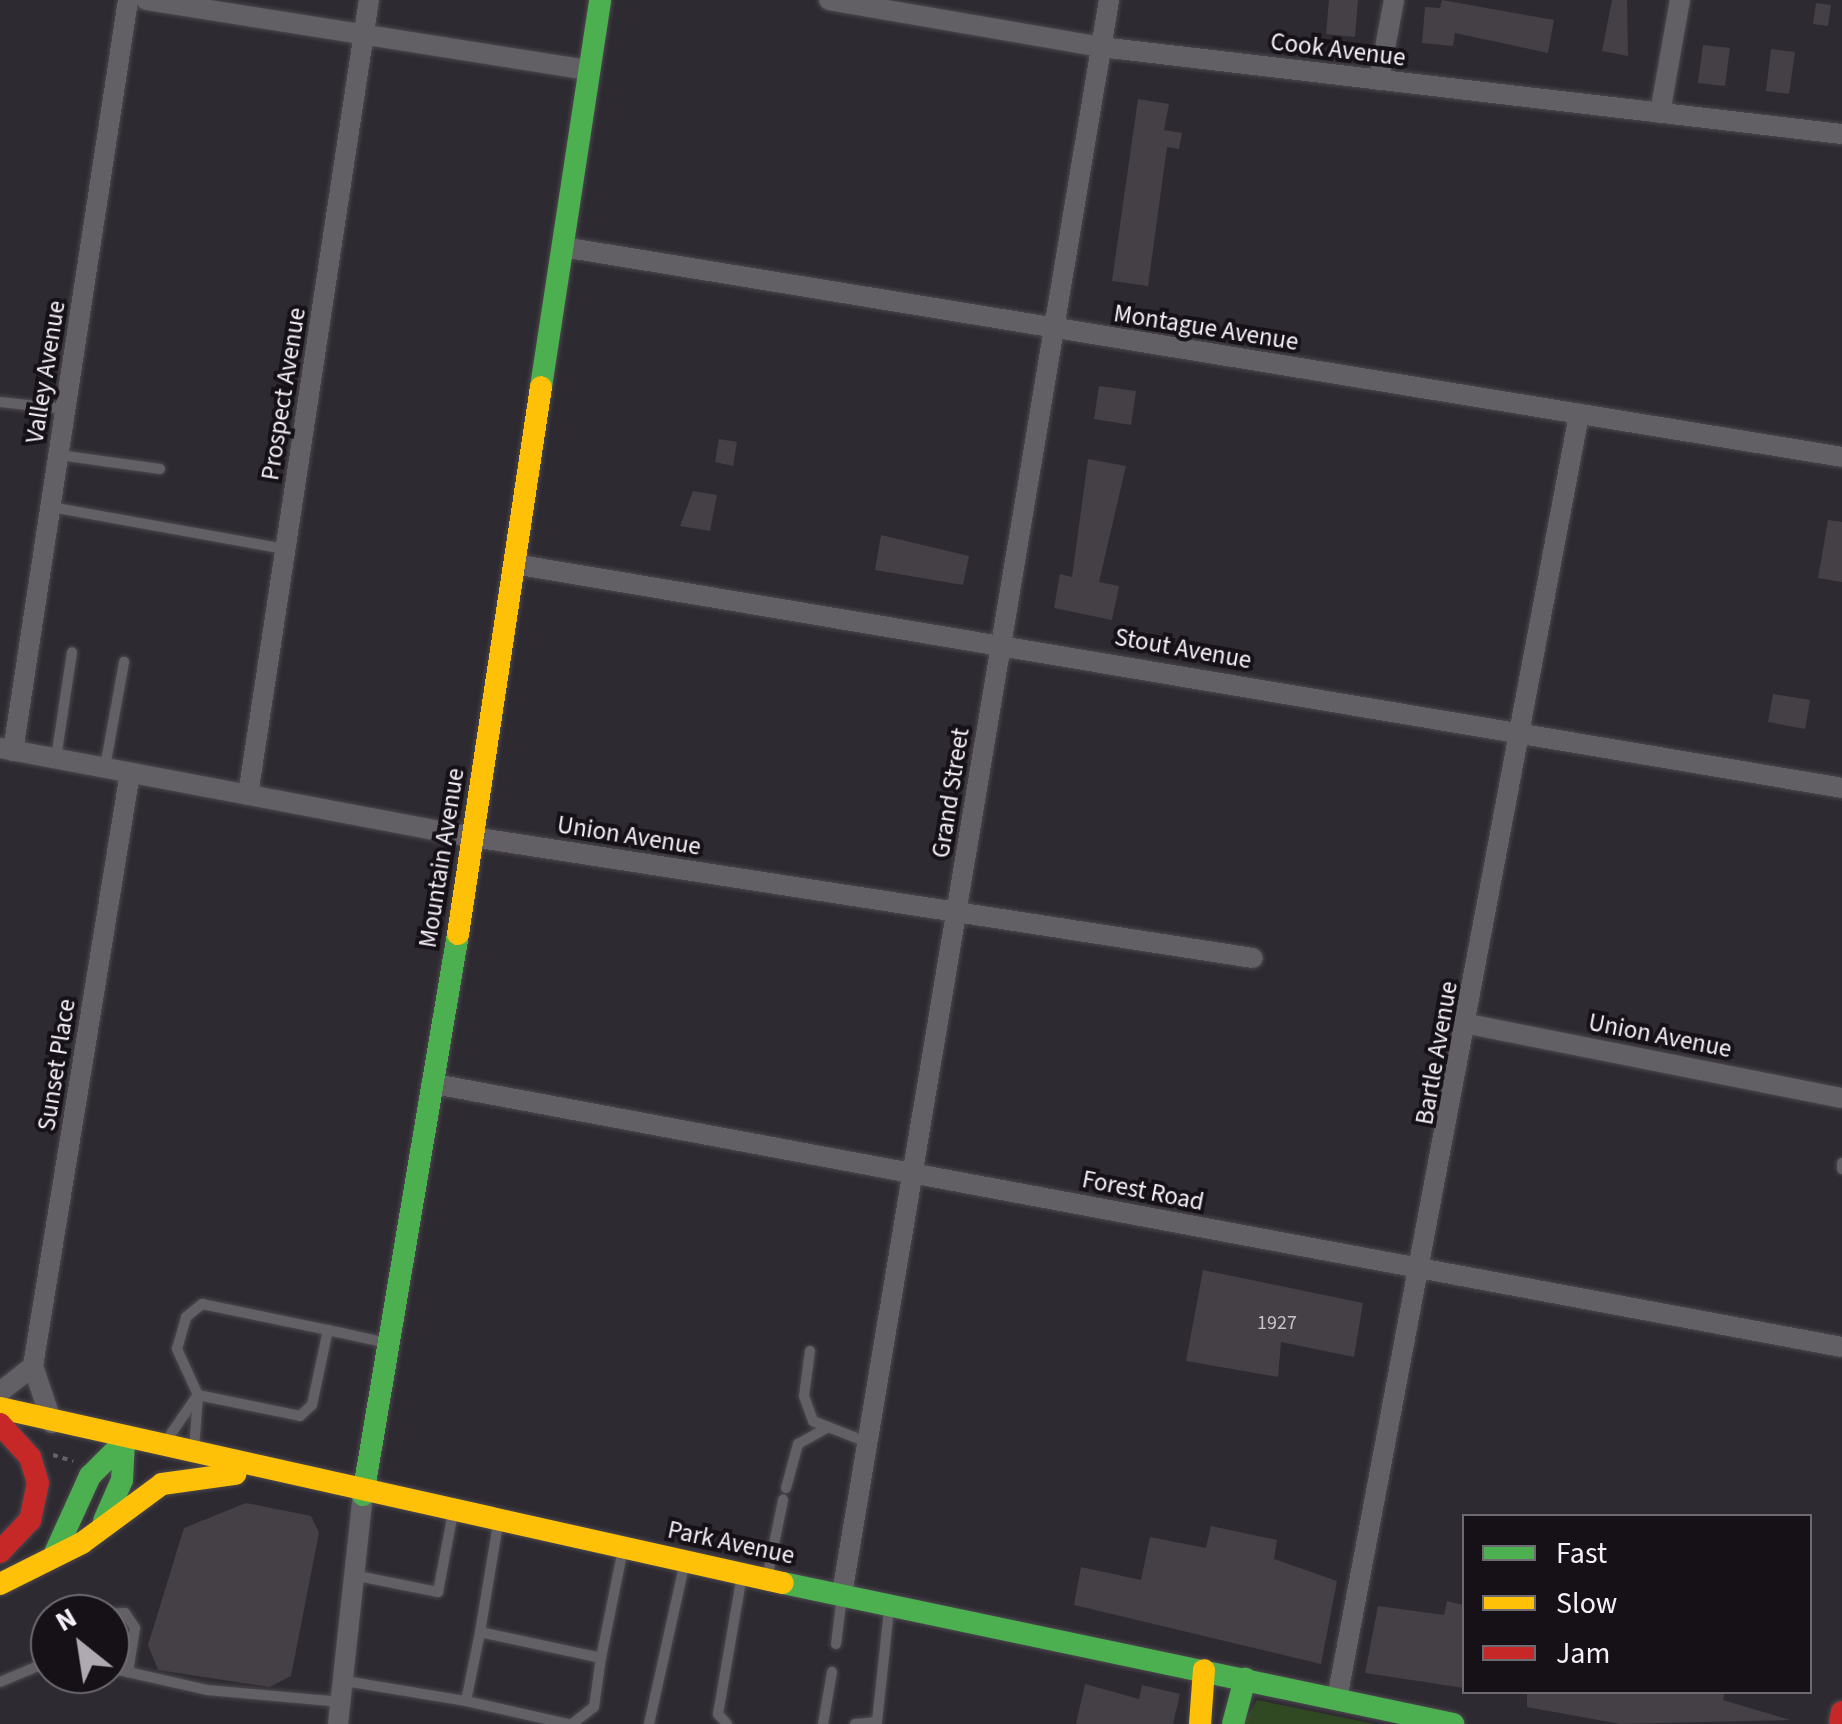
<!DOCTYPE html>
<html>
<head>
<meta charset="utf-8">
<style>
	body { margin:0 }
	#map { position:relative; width:1842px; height:1724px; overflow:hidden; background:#2e2a31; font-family:"Source Sans 3",sans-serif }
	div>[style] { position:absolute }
	.green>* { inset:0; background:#314922 }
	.building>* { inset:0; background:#454045 }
	.path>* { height:4px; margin-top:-2px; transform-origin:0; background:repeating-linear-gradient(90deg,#656368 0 5px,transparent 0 10px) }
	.roads { filter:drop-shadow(0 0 2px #4b484e) drop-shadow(0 0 2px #4b484e) }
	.lane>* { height:10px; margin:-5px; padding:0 5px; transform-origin:5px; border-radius:5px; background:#625f65 }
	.street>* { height:20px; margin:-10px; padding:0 10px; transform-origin:10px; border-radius:10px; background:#625f65 }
	.fast>* { height:22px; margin:-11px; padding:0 11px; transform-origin:11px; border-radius:11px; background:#4caf50 }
	.slow>* { height:22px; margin:-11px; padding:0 11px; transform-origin:11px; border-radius:11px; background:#ffc107 }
	.jam>* { height:22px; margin:-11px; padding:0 11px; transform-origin:11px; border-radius:11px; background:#c62828 }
	span { translate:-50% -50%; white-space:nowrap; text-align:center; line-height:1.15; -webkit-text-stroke:8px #151117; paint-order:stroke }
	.number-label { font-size:20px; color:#c8c3cb }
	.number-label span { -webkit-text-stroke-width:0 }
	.street-label { font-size:25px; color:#f4eff8 }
	.legend { position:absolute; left:1462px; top:1514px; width:350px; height:180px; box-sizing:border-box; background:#151117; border:2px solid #6e6a71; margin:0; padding:12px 18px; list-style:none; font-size:30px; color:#f4eff8 }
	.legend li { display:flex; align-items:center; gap:20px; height:50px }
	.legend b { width:50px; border:2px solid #6e6a71 }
	.north { position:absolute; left:30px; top:1594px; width:100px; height:100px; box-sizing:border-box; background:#151117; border:2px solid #6e6a71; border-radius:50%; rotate:330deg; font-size:28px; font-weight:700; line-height:40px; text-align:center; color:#f4eff8 }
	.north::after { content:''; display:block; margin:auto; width:35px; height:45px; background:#afaab2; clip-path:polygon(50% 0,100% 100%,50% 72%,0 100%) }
</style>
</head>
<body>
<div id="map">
	<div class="green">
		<div style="clip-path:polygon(1257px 1700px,1375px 1724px,1243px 1724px)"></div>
	</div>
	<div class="building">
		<div style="clip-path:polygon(1329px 0,1358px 0,1355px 37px,1326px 34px)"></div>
		<div style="clip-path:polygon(1442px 0,1554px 20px,1548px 53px,1455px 33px,1453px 46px,1422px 43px,1425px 7px,1440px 8px)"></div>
		<div style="clip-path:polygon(1612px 0,1627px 0,1628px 56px,1602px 51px)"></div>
		<div style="clip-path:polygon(1816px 3px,1831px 5px,1828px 26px,1813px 24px)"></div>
		<div style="clip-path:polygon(1703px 45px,1730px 48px,1725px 86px,1698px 83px)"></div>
		<div style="clip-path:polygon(1771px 49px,1795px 52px,1789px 94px,1766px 91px)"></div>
		<div style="clip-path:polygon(1138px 99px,1169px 104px,1164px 130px,1182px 133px,1179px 149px,1167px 147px,1148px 286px,1112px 281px)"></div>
		<div style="clip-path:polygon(1099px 386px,1136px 391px,1131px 425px,1094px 419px)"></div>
		<div style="clip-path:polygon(719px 439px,737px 442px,733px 466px,715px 462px)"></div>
		<div style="clip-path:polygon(1088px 459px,1126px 466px,1099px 582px,1119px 586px,1112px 620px,1054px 608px,1060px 574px,1072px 577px)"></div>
		<div style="clip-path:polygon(693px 491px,717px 495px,710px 531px,680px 526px)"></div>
		<div style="clip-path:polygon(1828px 520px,1842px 522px,1842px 582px,1818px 578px)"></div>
		<div style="clip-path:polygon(881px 535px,969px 556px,963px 585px,875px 570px)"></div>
		<div style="clip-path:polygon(1773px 694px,1810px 700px,1805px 729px,1768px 722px)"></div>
		<div style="clip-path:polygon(1203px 1270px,1363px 1303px,1354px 1357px,1281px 1342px,1278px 1377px,1186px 1361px)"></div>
		<div style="clip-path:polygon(246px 1503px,311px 1516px,319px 1533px,291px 1676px,270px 1687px,158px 1670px,148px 1645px,184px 1528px)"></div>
		<div style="clip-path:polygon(1211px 1526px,1277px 1540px,1274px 1559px,1337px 1581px,1321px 1664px,1074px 1605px,1081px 1567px,1141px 1580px,1150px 1537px,1206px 1548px)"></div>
		<div style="clip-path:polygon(1447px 1601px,1463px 1605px,1464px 1688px,1365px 1673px,1378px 1606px,1444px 1615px)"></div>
		<div style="clip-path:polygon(1085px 1684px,1139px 1699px,1142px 1685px,1180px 1694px,1173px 1724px,1076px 1724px)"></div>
		<div style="clip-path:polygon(1527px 1692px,1725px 1692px,1723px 1700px,1790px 1720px,1620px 1724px,1527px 1707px)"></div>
	</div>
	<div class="path">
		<div style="left:53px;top:1455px;width:21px;rotate:17deg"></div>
	</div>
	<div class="roads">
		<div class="lane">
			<div style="left:0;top:402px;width:65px;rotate:6.1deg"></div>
			<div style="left:59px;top:455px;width:102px;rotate:7.9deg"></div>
			<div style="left:51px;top:507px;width:238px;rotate:10.2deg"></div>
			<div style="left:56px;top:758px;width:107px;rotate:-81.4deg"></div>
			<div style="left:105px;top:767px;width:107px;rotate:-79.7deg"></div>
			<div style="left:1842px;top:1163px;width:6px;rotate:90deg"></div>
			<div style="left:810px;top:1351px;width:45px;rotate:97.6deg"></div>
			<div style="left:804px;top:1396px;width:27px;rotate:70deg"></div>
			<div style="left:813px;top:1421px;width:58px;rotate:21.3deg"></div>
			<div style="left:198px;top:1395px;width:104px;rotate:11.6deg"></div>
			<div style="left:300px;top:1416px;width:16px;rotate:-43deg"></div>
			<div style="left:312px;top:1405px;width:77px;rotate:-78deg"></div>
			<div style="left:328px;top:1330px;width:60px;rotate:12.4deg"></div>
			<div style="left:164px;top:1444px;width:58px;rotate:-55.5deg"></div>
			<div style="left:194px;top:1450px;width:55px;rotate:-85.8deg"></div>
			<div style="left:198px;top:1395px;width:51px;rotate:-114.5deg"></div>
			<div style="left:177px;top:1349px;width:33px;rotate:-74deg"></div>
			<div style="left:186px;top:1317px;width:21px;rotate:-39deg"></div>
			<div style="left:202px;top:1304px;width:129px;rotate:11.7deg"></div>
			<div style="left:786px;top:1488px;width:46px;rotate:-74.7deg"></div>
			<div style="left:798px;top:1444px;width:31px;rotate:-29deg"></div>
			<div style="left:353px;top:1575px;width:87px;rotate:11.3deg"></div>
			<div style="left:438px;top:1592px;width:75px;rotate:-79.3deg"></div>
			<div style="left:767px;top:1578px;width:80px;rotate:-78.4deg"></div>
			<div style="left:104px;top:1614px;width:21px;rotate:-3deg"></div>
			<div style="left:125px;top:1613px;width:18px;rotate:56deg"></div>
			<div style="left:135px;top:1628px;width:45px;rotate:99deg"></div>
			<div style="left:480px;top:1632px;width:109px;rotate:-80.5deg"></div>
			<div style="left:836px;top:1644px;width:48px;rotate:-82.9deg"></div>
			<div style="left:110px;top:1668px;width:99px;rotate:12.8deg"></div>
			<div style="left:207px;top:1690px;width:135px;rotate:5.1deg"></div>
			<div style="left:345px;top:1681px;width:123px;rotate:9.4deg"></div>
			<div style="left:466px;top:1701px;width:70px;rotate:-78.5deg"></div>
			<div style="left:480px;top:1632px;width:124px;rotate:12.1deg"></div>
			<div style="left:601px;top:1658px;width:111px;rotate:-78.6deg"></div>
			<div style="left:0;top:1682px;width:54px;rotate:-22.8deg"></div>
			<div style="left:466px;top:1701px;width:105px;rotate:12.7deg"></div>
			<div style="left:572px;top:1724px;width:28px;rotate:-38deg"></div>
			<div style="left:594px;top:1707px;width:49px;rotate:-81.9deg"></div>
			<div style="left:649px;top:1724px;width:166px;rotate:-77.5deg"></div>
			<div style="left:727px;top:1724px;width:13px;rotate:-132deg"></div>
			<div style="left:718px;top:1714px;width:141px;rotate:-80.2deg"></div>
			<div style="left:823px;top:1724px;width:53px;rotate:-80.2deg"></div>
			<div style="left:855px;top:1724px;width:22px;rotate:-5deg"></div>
			<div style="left:877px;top:1722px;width:113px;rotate:-83.9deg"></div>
		</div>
		<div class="street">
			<div style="left:146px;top:0;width:449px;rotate:9deg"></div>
			<div style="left:829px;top:0;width:276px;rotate:9.8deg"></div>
			<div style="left:1101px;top:47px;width:746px;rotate:6.7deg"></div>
			<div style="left:1379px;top:80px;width:81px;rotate:-79.4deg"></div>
			<div style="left:1660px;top:113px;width:115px;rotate:-80deg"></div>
			<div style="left:563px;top:247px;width:1296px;rotate:9.32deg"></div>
			<div style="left:514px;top:564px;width:1347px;rotate:9.57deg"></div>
			<div style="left:0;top:748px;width:481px;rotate:10.7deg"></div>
			<div style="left:473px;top:837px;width:789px;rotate:8.82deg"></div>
			<div style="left:13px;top:751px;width:760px;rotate:-81.29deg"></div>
			<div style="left:248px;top:795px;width:804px;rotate:-81.35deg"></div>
			<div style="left:1468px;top:1024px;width:381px;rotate:11.2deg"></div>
			<div style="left:435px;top:1084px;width:1431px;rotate:10.59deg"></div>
			<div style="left:0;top:1392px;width:42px;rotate:-38.2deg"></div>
			<div style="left:52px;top:1423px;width:60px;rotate:-108.4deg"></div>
			<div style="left:33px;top:1366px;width:601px;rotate:-80.71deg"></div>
			<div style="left:842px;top:1594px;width:1616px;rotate:-80.49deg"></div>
			<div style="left:1337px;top:1699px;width:1308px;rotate:-79.33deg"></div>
			<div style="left:338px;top:1724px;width:230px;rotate:-83.8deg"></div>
		</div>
		<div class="fast">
			<div style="left:541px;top:387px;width:391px;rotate:-81.3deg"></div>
			<div style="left:363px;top:1495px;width:569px;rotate:-80.39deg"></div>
			<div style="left:104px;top:1521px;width:45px;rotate:-66.3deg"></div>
			<div style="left:122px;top:1480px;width:38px;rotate:-87deg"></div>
			<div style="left:55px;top:1553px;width:85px;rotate:-65.6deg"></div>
			<div style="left:90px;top:1476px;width:48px;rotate:-45deg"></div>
			<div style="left:783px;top:1583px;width:685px;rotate:11.88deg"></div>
			<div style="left:1233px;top:1724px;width:47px;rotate:-75.1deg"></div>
		</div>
		<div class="slow">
			<div style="left:458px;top:934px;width:553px;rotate:-81.37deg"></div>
			<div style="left:0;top:1408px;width:802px;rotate:12.6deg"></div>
			<div style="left:0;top:1584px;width:92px;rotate:-26.6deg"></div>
			<div style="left:82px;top:1543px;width:99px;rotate:-36.4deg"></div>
			<div style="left:162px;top:1484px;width:74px;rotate:-7.8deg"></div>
			<div style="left:1200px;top:1724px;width:54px;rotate:-85.8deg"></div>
		</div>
		<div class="jam">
			<div style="left:0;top:1424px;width:45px;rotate:47.7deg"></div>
			<div style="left:30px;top:1457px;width:27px;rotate:73deg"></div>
			<div style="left:38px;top:1483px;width:38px;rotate:102deg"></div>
			<div style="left:30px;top:1520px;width:44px;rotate:133.2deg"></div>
			<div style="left:1840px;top:1724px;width:12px;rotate:-81deg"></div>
		</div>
	</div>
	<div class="number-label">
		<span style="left:1277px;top:1323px">1927</span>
	</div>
	<div class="street-label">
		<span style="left:1338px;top:50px;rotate:7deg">Cook Avenue</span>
		<span style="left:1206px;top:328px;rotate:9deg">Montague Avenue</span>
		<span style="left:46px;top:372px;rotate:-81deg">Valley Avenue</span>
		<span style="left:284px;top:394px;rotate:-81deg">Prospect Avenue</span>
		<span style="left:1183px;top:649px;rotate:10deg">Stout Avenue</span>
		<span style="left:951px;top:793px;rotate:-81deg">Grand Street</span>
		<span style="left:629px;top:836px;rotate:9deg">Union Avenue</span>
		<span style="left:442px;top:858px;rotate:-81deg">Mountain Avenue</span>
		<span style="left:1660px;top:1036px;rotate:11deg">Union Avenue</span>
		<span style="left:1437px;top:1053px;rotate:-80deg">Bartle Avenue</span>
		<span style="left:57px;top:1065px;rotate:-81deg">Sunset Place</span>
		<span style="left:1143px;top:1191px;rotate:11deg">Forest Road</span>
		<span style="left:731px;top:1543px;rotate:12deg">Park Avenue</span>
	</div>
	<ul class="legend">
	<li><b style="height:12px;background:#4caf50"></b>Fast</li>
	<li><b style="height:12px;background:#ffc107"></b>Slow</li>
	<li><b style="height:12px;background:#c62828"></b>Jam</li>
	</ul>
	<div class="north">N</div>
</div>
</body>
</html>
